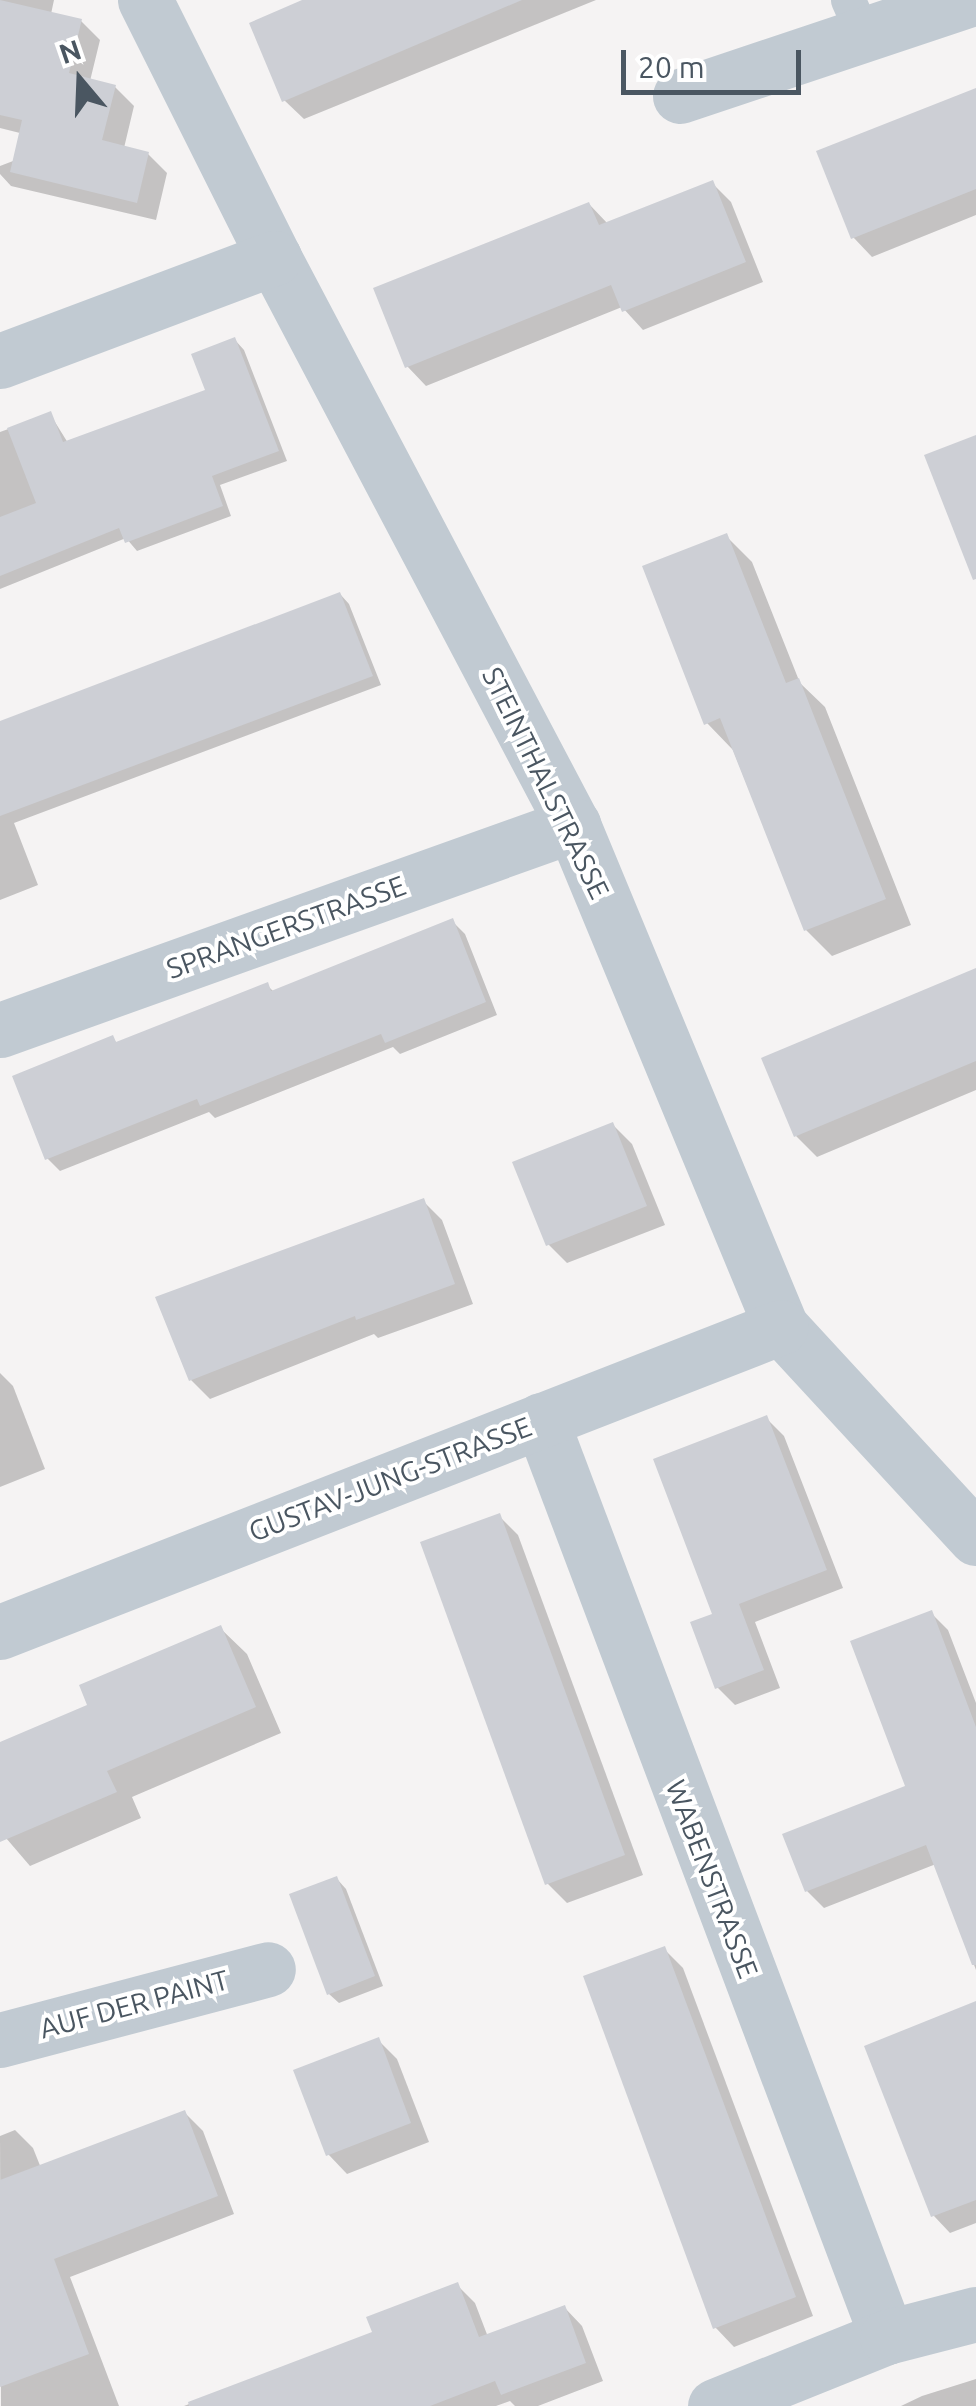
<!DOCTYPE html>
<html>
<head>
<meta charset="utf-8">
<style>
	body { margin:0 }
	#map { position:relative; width:976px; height:2406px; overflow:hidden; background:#f5f3f3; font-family:Ubuntu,sans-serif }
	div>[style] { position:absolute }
	.shadow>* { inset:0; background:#0003 }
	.building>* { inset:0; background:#cdcfd5 }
	.lane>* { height:35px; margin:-17.5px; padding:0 17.5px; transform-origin:17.5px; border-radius:17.5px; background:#c1cad2 }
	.street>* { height:55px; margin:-27.5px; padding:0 27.5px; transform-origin:27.5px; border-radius:27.5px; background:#c1cad2 }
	span { translate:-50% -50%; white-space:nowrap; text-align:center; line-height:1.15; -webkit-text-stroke:8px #fff; paint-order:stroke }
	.street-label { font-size:28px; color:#4a5661 }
	.north { position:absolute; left:30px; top:30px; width:100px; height:100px; -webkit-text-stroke:8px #fff; paint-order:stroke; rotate:341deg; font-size:28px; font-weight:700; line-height:40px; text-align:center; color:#4a5661 }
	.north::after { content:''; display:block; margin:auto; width:35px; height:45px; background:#4a5661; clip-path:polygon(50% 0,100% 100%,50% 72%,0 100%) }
	.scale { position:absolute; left:621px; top:50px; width:180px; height:45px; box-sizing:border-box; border:5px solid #4a5661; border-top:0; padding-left:12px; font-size:30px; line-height:35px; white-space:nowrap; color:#4a5661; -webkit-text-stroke:8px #fff; paint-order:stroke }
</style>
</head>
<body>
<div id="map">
	<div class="shadow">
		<div style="clip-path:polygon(0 0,54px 0,51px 14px,81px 21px,100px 40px,90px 81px,115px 87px,134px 106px,124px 148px,148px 154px,167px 173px,156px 220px,11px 186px,0 174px,0 166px,60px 143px,0 128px)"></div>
		<div style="clip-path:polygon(311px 0,596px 0,304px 119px,284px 100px)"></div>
		<div style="clip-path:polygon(976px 90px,976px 215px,872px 257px,853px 237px)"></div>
		<div style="clip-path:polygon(712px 183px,731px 202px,763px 282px,643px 330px,622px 307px,426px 386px,407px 366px,589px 204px,608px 224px)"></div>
		<div style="clip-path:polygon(235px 340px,244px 350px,287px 461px,220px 485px,231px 516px,137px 551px,126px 538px,0 589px,0 432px,50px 414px,68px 443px,208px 392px)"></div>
		<div style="clip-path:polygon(726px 536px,752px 562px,800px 683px,825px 707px,911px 925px,832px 956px,806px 930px,733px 750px,707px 723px)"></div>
		<div style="clip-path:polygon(340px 594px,349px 604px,381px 685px,14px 823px,38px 885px,0 900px,0 722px)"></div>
		<div style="clip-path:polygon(452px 921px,465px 934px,497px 1015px,400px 1054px,393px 1047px,215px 1118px,209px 1112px,60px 1171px,47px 1158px,112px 1038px,118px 1044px,267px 985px,274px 992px)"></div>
		<div style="clip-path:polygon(976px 971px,976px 1090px,817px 1157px,796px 1136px)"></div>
		<div style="clip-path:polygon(613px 1125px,632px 1144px,665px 1225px,567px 1263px,548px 1244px)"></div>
		<div style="clip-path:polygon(423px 1201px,442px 1220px,473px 1304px,378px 1338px,374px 1334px,210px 1399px,191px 1380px)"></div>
		<div style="clip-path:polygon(0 1373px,13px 1386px,45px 1469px,0 1487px)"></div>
		<div style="clip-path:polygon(766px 1418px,784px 1436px,843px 1588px,755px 1622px,780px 1688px,735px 1705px,717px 1687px,715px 1615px)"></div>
		<div style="clip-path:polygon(499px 1516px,518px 1535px,643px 1875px,567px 1903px,548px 1884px)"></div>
		<div style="clip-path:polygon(931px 1613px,948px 1630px,976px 1703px,976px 1970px,936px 1864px,824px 1908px,807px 1891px,908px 1787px)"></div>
		<div style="clip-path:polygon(220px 1628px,247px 1654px,281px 1733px,132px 1797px,141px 1818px,30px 1866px,0 1831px,0 1745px,90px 1706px)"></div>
		<div style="clip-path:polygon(337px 1879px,346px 1889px,383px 1986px,339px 2003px,329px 1994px)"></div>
		<div style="clip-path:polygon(664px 1949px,683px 1968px,813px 2316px,734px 2347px,715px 2327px)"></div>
		<div style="clip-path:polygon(976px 2004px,976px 2223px,950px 2233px,934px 2216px)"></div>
		<div style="clip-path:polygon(378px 2040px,397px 2059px,429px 2142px,347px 2174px,328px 2154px)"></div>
		<div style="clip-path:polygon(185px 2113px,203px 2131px,234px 2214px,70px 2277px,119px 2406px,1px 2406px,0 2136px,15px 2130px,33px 2148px,41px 2168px)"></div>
		<div style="clip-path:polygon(457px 2285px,475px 2303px,488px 2337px,564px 2307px,582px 2326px,603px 2381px,538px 2406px,515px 2406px,510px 2401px,496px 2406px,184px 2406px,375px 2333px)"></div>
		<div style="clip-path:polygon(976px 2379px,976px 2406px,901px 2406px,922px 2396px)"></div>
	</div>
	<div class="building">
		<div style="clip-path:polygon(0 0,82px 19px,69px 73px,116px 85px,102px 140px,149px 152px,137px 203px,10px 172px,22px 120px,0 115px)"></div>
		<div style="clip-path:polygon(302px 0,522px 0,282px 102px,249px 23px)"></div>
		<div style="clip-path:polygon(976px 88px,976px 189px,851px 239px,816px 151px)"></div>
		<div style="clip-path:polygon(713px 180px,746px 262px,622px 312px,611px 285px,405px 368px,373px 288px,589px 202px,599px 225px)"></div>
		<div style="clip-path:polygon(235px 337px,279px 451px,212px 476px,223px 506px,125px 543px,119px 528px,0 576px,0 517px,36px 503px,7px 428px,51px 411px,63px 442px,205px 390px,191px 354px)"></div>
		<div style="clip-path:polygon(976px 435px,976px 579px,973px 580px,924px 455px)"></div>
		<div style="clip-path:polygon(727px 533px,786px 683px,799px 678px,886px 899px,804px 931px,720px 718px,704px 725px,642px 566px)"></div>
		<div style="clip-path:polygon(340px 592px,373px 676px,0 816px,0 721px)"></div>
		<div style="clip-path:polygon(453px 918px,486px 1002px,385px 1043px,381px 1034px,200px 1106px,197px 1099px,45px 1160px,12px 1076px,113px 1035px,116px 1042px,268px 982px,271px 991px)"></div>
		<div style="clip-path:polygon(976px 968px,976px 1061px,794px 1137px,761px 1058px)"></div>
		<div style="clip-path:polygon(613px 1122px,647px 1206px,546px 1246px,512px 1162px)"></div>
		<div style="clip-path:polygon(424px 1198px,455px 1284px,356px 1320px,355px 1316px,189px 1381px,155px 1297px)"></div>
		<div style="clip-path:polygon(767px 1415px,827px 1570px,739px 1604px,764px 1670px,715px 1689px,690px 1622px,712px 1614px,653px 1459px)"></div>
		<div style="clip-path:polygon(500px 1513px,625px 1855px,545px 1885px,420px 1542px)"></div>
		<div style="clip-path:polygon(932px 1610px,976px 1727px,976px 1965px,972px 1965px,926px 1845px,805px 1892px,782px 1834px,905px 1786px,850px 1641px)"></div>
		<div style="clip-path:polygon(221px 1625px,256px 1707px,107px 1771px,117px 1792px,0 1842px,0 1742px,87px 1705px,79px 1685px)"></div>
		<div style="clip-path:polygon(337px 1876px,375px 1976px,327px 1995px,289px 1894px)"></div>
		<div style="clip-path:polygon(665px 1946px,796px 2297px,713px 2329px,583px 1976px)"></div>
		<div style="clip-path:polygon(976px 2001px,976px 2200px,931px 2217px,864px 2046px)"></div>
		<div style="clip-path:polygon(379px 2037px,411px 2123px,326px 2156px,293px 2070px)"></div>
		<div style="clip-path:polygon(185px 2110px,218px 2196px,54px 2259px,89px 2354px,0 2387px,0 2180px)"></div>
		<div style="clip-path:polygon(458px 2282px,479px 2337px,565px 2305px,586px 2363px,501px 2395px,495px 2381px,430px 2406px,189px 2406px,188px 2402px,372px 2332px,366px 2317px)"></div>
	</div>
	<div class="lane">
		<div style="left:848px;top:0;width:37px;rotate:66deg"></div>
	</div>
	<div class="street">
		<div style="left:145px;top:0;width:288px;rotate:63.4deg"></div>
		<div style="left:274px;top:258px;width:641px;rotate:62.2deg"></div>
		<div style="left:573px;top:825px;width:543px;rotate:67.49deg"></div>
		<div style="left:781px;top:1327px;width:287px;rotate:47.3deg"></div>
		<div style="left:680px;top:96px;width:303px;rotate:-18.5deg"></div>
		<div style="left:0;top:361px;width:293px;rotate:-20.6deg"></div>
		<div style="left:0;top:1030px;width:609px;rotate:-19.69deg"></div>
		<div style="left:541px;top:1420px;width:980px;rotate:69.33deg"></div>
		<div style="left:0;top:1632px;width:838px;rotate:-21.33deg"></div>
		<div style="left:0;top:2040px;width:277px;rotate:-14.8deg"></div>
		<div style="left:715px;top:2406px;width:185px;rotate:-21.9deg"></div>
		<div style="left:887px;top:2337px;width:92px;rotate:-14.5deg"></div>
	</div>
	<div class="street-label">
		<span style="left:546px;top:783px;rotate:64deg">STEINTHALSTRASSE</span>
		<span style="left:286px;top:927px;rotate:-20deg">SPRANGERSTRASSE</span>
		<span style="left:390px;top:1479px;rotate:-21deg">GUSTAV-JUNG-STRASSE</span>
		<span style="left:712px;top:1879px;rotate:69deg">WABENSTRASSE</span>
		<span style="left:134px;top:2004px;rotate:-15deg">AUF DER PAINT</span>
	</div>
	<div class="north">N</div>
	<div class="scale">20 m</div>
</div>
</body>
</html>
